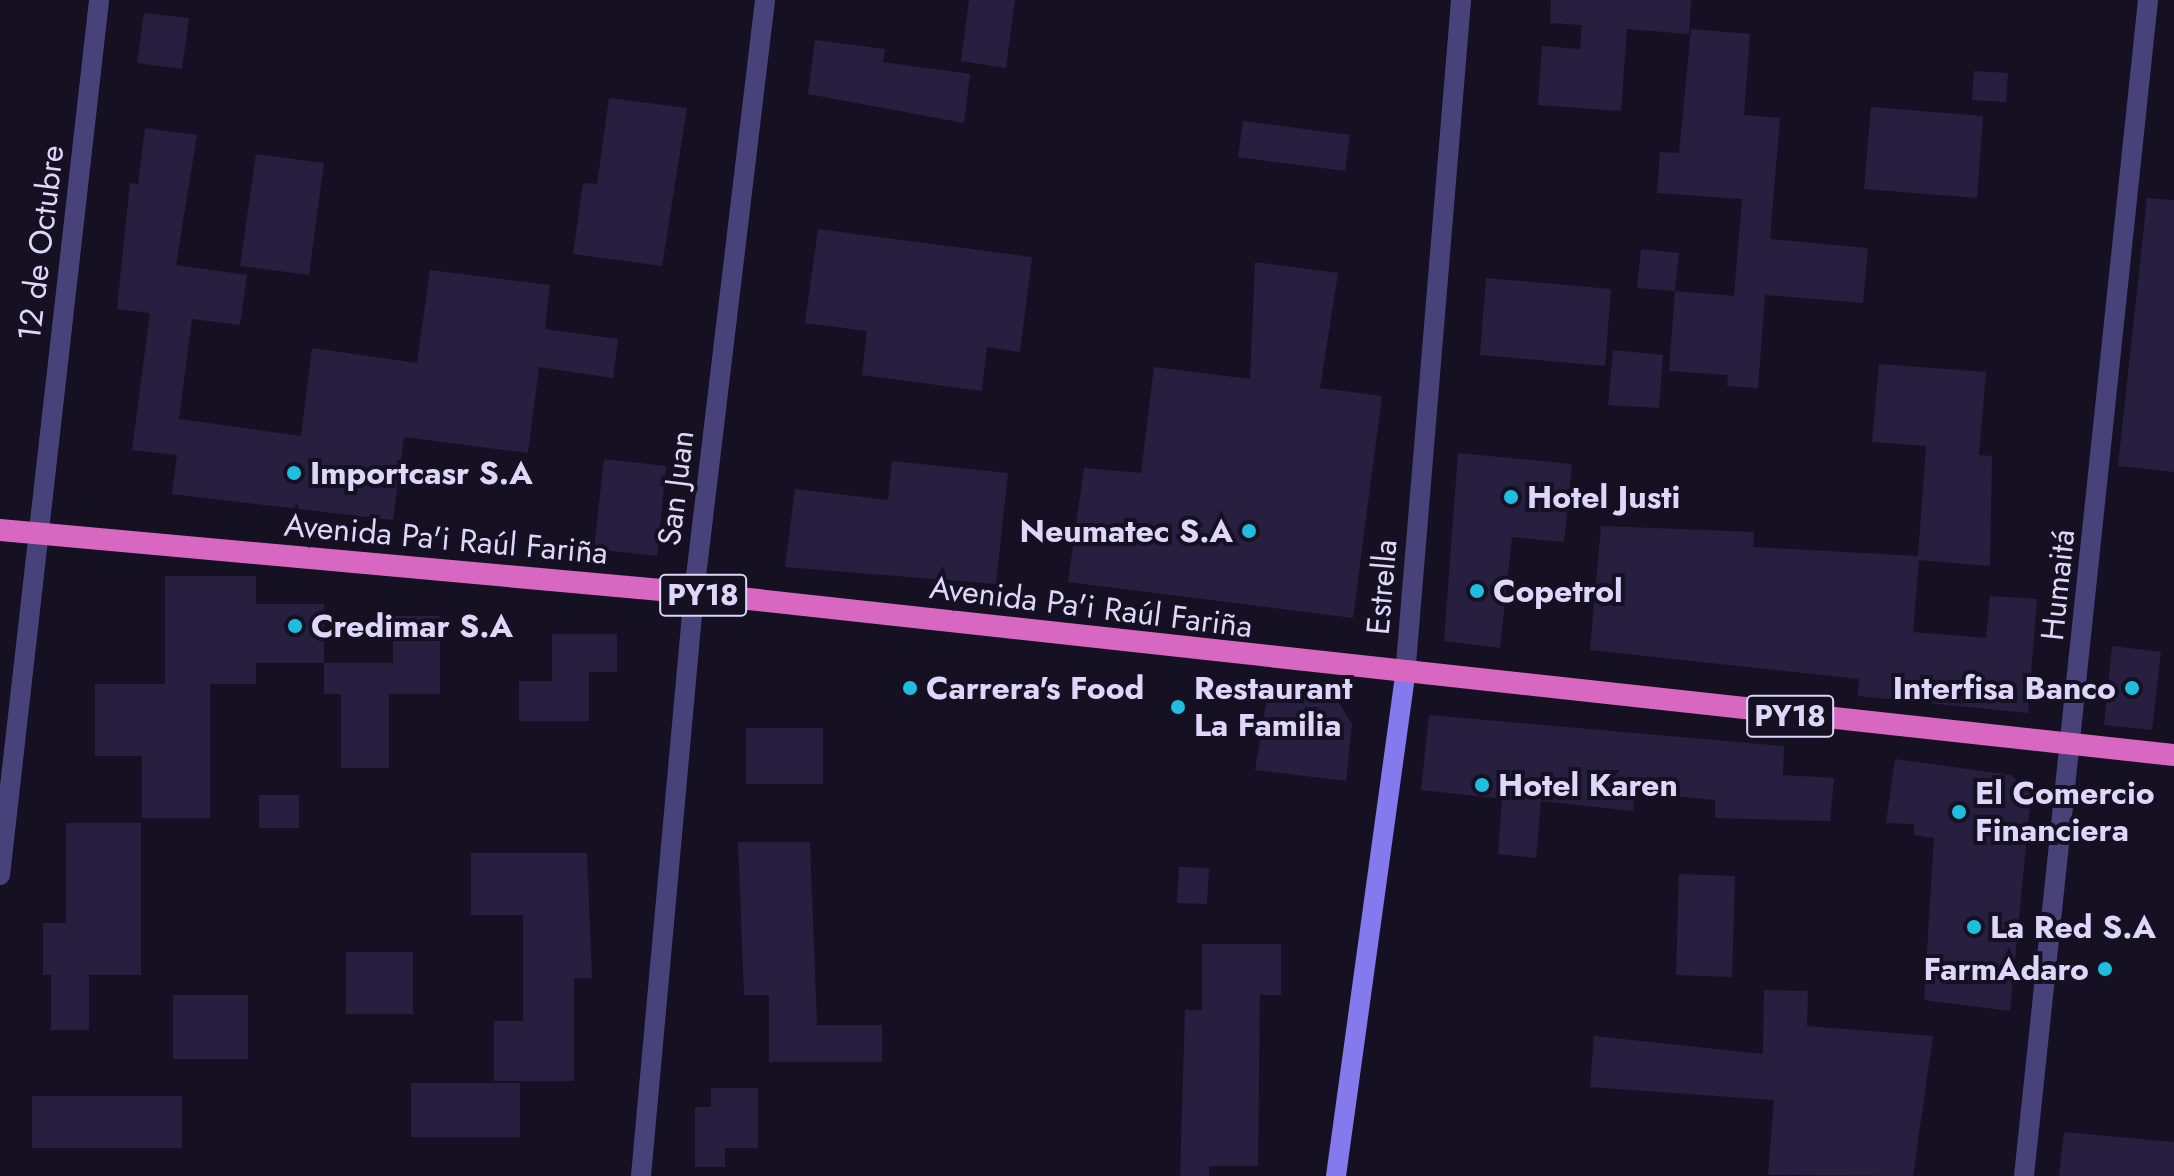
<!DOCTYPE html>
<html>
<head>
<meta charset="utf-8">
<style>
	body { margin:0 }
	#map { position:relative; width:2174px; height:1176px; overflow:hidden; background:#151122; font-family:Jost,sans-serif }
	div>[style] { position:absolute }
	.building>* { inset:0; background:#281f40 }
	.minor>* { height:20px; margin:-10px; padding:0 10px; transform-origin:10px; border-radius:10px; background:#48427b }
	.secondary>* { height:20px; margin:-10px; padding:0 10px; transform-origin:10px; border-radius:10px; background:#857aed }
	.trunk>* { height:22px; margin:-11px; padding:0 11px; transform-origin:11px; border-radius:11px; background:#d867c2 }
	.dots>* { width:22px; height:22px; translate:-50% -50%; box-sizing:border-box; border:4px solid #151122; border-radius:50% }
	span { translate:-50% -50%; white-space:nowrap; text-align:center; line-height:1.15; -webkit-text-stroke:8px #151122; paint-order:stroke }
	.shield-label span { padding:2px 6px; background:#151122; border:2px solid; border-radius:6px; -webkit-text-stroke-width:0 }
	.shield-label { font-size:30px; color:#ddd7fa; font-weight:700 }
	.street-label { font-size:32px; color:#ddd7fa }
	.poi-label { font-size:32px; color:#ddd7fa; font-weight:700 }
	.left { translate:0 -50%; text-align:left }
	.right { translate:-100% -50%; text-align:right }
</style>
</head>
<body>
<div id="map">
	<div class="building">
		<div style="clip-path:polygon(969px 0,1015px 0,1006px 68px,961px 61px)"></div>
		<div style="clip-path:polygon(1551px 0,1691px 0,1689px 34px,1627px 29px,1621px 111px,1538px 105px,1542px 46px,1580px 49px,1582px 25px,1550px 23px)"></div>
		<div style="clip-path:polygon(144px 13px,189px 18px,182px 69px,137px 63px)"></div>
		<div style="clip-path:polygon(1691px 29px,1750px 34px,1744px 115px,1780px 118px,1770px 239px,1868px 248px,1863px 303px,1765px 295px,1758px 388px,1727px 386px,1728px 375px,1669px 371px,1675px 291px,1734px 296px,1742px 199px,1657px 193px,1660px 152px,1679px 153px)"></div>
		<div style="clip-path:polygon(815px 40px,885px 49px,883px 62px,970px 74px,964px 123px,808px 94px)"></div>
		<div style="clip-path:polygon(1974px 71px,2008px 73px,2006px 102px,1972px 100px)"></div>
		<div style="clip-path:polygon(609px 98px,687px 108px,662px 266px,573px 254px,583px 183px,597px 184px)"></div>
		<div style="clip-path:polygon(1871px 107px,1983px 116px,1977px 198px,1864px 189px)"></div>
		<div style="clip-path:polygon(1243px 121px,1350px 135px,1345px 171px,1238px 157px)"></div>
		<div style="clip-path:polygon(145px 128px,197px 135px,176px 265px,247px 275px,240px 325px,192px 319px,179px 419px,301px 436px,312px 348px,417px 363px,430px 270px,550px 285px,545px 329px,618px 339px,613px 378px,539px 367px,528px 453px,404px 437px,393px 520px,172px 494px,177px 455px,132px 450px,150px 313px,117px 309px,130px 183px,138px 184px)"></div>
		<div style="clip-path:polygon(256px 154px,324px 163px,309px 275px,240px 266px)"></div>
		<div style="clip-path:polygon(2147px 198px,2174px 200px,2174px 472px,2118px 466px)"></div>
		<div style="clip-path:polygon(818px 229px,1032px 257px,1020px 352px,987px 347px,982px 391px,862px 375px,867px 331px,805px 323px)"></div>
		<div style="clip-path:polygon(1641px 249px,1679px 253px,1675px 291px,1637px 288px)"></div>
		<div style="clip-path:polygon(1255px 262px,1338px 273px,1320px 388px,1382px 396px,1353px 618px,1068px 582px,1084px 468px,1141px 473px,1154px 367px,1250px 379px)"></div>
		<div style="clip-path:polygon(1486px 278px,1611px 289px,1605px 366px,1480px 355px)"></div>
		<div style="clip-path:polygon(1613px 350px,1663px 355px,1659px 408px,1608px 405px)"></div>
		<div style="clip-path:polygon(1879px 364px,1986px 372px,1979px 455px,1992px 456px,1990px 566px,1919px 560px,1913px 632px,1986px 638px,1990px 596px,2037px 599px,2028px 713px,1858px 696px,1859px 679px,1590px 650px,1601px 526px,1754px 532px,1753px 547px,1918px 556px,1926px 446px,1872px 442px)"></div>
		<div style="clip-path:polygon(1458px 453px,1572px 464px,1564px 542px,1512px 537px,1500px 648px,1444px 641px)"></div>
		<div style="clip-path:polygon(604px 459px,666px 466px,657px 556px,594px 549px)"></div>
		<div style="clip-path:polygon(892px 461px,1008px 473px,996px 584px,785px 567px,795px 489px,888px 500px)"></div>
		<div style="clip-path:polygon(165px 576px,256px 576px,256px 604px,324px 604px,324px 663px,256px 663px,256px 684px,210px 684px,210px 818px,142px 818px,142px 756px,95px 756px,95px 684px,165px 684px)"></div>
		<div style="clip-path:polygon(393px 616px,440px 616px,440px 694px,389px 694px,389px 768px,341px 768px,341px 694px,324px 694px,324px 663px,393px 663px)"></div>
		<div style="clip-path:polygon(552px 634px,617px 634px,617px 672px,589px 672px,589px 721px,519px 721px,519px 681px,552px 681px)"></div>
		<div style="clip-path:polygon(2112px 646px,2161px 652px,2152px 730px,2104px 725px)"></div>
		<div style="clip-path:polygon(1268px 691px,1337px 700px,1352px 724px,1346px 781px,1255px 770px)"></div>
		<div style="clip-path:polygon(1429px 715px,1784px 746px,1783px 775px,1834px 778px,1830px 821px,1715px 818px,1715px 800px,1634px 792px,1633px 811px,1541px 801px,1536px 858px,1498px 854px,1502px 799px,1421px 790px)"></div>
		<div style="clip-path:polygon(746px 728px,823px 728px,823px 784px,746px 784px)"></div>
		<div style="clip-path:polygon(1895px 759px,2011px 775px,2031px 794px,2010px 1011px,1924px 1000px,1934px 838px,1914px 835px,1914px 824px,1886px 823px)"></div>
		<div style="clip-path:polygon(259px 795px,299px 795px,299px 828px,259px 828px)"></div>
		<div style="clip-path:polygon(66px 823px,141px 823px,141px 975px,89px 975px,89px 1030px,51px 1030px,51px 975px,43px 975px,43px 923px,66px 923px)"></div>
		<div style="clip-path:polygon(738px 842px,810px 842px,817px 1025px,882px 1025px,882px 1062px,769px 1062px,769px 995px,744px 995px)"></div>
		<div style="clip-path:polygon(471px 853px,587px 853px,592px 978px,574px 978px,574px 1081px,494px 1081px,494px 1021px,523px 1021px,523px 915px,471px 915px)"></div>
		<div style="clip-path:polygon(1179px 867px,1209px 868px,1207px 904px,1177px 903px)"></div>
		<div style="clip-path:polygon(1679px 874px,1735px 876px,1732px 977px,1676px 975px)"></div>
		<div style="clip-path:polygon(1202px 944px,1281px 944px,1281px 995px,1260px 995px,1258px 1166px,1209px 1166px,1209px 1176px,1180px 1176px,1185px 1010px,1202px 1010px)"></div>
		<div style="clip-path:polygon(346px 952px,413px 952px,413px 1014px,346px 1014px)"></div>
		<div style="clip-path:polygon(1764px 990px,1808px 991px,1807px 1026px,1933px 1036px,1913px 1176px,1768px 1175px,1774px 1100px,1590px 1087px,1594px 1036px,1763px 1054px)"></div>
		<div style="clip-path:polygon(173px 995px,248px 995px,248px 1059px,173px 1059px)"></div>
		<div style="clip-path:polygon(411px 1083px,520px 1083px,520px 1137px,411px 1137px)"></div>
		<div style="clip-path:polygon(711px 1088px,758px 1088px,758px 1148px,725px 1148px,725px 1167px,695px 1167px,695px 1107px,711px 1107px)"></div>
		<div style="clip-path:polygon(32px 1096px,182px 1096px,182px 1148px,32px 1148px)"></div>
		<div style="clip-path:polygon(2064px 1132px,2174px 1142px,2174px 1176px,2059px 1176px)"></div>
	</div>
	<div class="minor">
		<div style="left:1405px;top:676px;width:678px;rotate:-85.26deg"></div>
		<div style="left:0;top:875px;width:881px;rotate:-83.54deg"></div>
		<div style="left:641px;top:1176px;width:585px;rotate:-84.81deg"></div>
		<div style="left:694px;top:593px;width:597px;rotate:-83.17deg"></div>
		<div style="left:2024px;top:1176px;width:1183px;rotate:-83.98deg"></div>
	</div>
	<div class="secondary">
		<div style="left:1336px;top:1176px;width:505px;rotate:-82.14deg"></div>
	</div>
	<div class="trunk">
		<div style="left:0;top:530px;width:697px;rotate:5.19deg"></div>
		<div style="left:694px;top:593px;width:1489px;rotate:6.25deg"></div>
	</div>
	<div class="dots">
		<div style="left:294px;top:473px;background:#1ebedf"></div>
		<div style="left:1511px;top:497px;background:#1ebedf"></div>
		<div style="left:1249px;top:531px;background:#1ebedf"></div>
		<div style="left:1477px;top:591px;background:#1ebedf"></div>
		<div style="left:295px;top:626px;background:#1ebedf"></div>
		<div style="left:910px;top:688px;background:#1ebedf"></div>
		<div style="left:2132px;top:688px;background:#1ebedf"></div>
		<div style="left:1178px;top:707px;background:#1ebedf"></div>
		<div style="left:1482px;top:785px;background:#1ebedf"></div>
		<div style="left:1959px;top:812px;background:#1ebedf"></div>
		<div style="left:1974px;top:927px;background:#1ebedf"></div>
		<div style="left:2105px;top:969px;background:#1ebedf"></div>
	</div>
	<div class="shield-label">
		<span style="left:703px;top:595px">PY18</span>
		<span style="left:1790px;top:716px">PY18</span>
	</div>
	<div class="street-label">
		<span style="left:41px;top:243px;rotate:-83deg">12 de Octubre</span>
		<span style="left:676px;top:488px;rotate:-83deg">San Juan</span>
		<span style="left:446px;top:539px;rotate:5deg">Avenida Pa'i Raúl Fariña</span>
		<span style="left:2058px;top:585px;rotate:-84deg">Humaitá</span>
		<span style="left:1382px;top:587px;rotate:-85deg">Estrella</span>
		<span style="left:1091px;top:607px;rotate:7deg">Avenida Pa'i Raúl Fariña</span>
	</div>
	<div class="poi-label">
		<span class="left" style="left:310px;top:473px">Importcasr S.A</span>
		<span class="left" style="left:1527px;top:497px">Hotel Justi</span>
		<span class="right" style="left:1233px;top:531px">Neumatec S.A</span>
		<span class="left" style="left:1493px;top:591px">Copetrol</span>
		<span class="left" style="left:311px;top:626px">Credimar S.A</span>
		<span class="left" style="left:926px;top:688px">Carrera's Food</span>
		<span class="right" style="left:2116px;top:688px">Interfisa Banco</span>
		<span class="left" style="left:1194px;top:707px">Restaurant<br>La Familia</span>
		<span class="left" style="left:1498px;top:785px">Hotel Karen</span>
		<span class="left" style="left:1975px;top:812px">El Comercio<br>Financiera</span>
		<span class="left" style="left:1990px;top:927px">La Red S.A</span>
		<span class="right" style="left:2089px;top:969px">FarmAdaro</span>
	</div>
</div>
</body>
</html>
